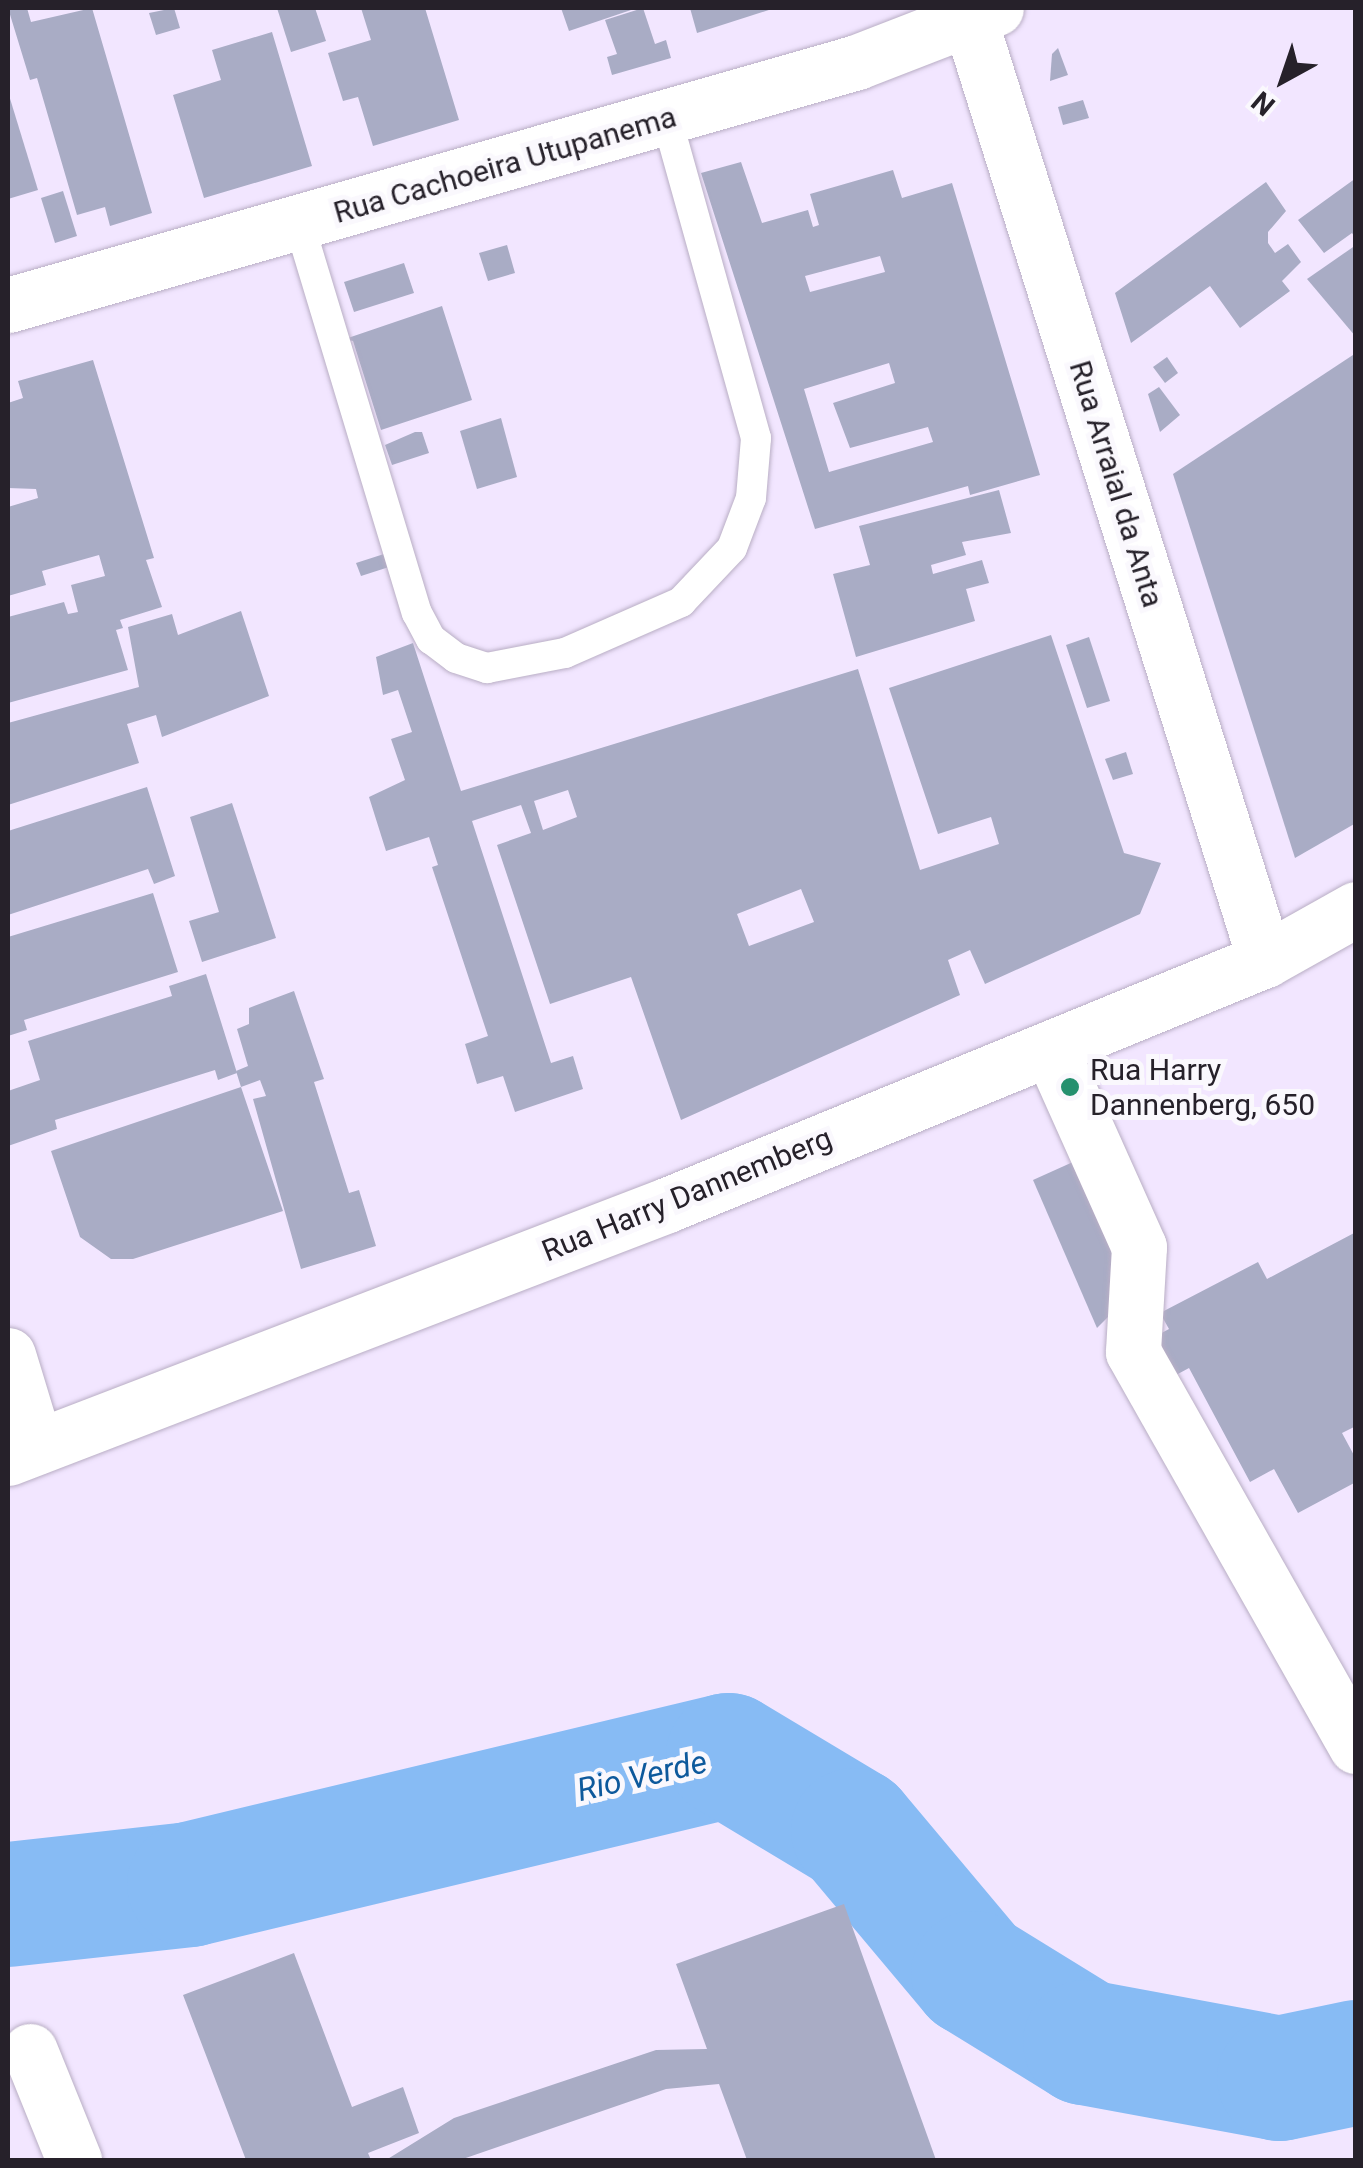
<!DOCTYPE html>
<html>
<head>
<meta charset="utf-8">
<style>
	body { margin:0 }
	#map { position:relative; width:1363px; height:2168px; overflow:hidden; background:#f2e6ff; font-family:Roboto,sans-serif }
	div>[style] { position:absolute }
	.river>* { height:125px; margin:-62.5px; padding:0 62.5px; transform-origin:62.5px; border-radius:62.5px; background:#87bbf4 }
	.building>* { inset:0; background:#a9acc5 }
	.roads { filter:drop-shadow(0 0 2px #b9aec5) drop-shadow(0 0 2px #b9aec5) }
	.lane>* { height:30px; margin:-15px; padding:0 15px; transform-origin:15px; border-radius:15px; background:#fff }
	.street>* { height:55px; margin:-27.5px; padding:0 27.5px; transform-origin:27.5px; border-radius:27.5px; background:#fff }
	.secondary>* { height:55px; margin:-27.5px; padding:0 27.5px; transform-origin:27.5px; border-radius:27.5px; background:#fff }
	.dots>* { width:28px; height:28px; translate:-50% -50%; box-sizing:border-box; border:5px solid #faf8fd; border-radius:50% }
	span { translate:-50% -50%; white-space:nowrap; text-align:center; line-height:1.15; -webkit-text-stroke:10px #faf8fd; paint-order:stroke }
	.street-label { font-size:30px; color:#26212a }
	.poi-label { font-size:30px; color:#26212a }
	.left { translate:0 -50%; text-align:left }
	.water-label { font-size:32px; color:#0d599c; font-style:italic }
	.frame { position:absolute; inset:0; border:10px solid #26212a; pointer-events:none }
	.north { position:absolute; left:1233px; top:30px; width:100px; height:100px; -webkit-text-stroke:8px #faf8fd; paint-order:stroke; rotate:220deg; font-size:28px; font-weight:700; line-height:40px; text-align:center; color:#26212a }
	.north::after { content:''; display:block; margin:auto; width:35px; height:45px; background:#26212a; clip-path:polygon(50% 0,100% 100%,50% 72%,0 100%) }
</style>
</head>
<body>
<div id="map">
	<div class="river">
		<div style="left:8px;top:1904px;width:182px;rotate:-6.3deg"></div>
		<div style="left:189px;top:1884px;width:554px;rotate:-13.46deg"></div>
		<div style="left:728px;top:1755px;width:146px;rotate:31deg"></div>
		<div style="left:853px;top:1830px;width:187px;rotate:50deg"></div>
		<div style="left:973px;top:1973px;width:132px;rotate:31.6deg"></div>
		<div style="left:1085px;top:2042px;width:197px;rotate:10.5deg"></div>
		<div style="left:1279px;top:2078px;width:79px;rotate:-11.7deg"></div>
	</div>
	<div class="building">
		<div style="clip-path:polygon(8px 8px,27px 8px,31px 22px,92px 8px,152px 213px,110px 226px,105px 207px,77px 215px,37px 78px,30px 80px)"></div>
		<div style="clip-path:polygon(174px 8px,180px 28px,156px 35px,149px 13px)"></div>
		<div style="clip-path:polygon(277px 8px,315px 8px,326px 41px,291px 52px)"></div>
		<div style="clip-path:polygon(361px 8px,425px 8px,459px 120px,373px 146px,358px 97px,343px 101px,328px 53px,371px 40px)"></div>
		<div style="clip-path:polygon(561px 8px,637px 8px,569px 31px)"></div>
		<div style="clip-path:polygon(643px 8px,655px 44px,666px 40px,671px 58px,612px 75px,607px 57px,617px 54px,605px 20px)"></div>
		<div style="clip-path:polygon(690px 8px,775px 8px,697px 33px)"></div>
		<div style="clip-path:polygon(272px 32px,312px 166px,204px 198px,173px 95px,221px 80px,212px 50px)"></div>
		<div style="clip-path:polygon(1058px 48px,1068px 75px,1050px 81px,1052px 54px)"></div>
		<div style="clip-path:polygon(8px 92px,38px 190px,8px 199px)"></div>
		<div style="clip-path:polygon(1083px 100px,1089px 118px,1063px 125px,1058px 107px)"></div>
		<div style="clip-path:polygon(evenodd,741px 162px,762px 223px,808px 210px,813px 227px,819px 225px,810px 194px,893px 170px,902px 198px,952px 183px,1040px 475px,970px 495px,968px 486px,815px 529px,701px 173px,741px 162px,880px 256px,885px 272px,810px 292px,805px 276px,880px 256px,741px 162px,889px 363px,895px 383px,833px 403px,850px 448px,928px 427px,933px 442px,829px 472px,804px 389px,889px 363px)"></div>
		<div style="clip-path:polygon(1356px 178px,1356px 239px,1352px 233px,1324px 253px,1298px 220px)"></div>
		<div style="clip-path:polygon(1266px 182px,1286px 211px,1268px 232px,1268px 243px,1275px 253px,1288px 244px,1301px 262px,1282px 281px,1290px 291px,1240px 328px,1210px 286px,1131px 343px,1115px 293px)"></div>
		<div style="clip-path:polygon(63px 191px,77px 236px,55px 243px,41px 198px)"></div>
		<div style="clip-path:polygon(507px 245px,515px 273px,488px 281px,479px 253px)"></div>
		<div style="clip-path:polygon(1356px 245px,1356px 337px,1307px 279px)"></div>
		<div style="clip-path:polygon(404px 263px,414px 293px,354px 312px,344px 282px)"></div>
		<div style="clip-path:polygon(442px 306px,472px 400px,381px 430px,353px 341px,345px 339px)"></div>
		<div style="clip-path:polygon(1356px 353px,1356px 823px,1295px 858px,1173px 474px)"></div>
		<div style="clip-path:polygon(1167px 357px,1178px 373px,1165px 383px,1153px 367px)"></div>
		<div style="clip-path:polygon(93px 360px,154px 558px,146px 560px,162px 607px,120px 620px,123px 628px,116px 630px,128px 670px,8px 703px,8px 617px,64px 602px,68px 614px,78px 612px,71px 585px,105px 576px,99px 555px,42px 571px,46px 585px,8px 596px,8px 507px,38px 498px,36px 489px,8px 488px,8px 403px,23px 398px,18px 381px)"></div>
		<div style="clip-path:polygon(1159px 387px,1180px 415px,1160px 432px,1148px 394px)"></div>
		<div style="clip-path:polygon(501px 418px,517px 477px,477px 489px,460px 431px)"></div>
		<div style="clip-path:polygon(415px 432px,422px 432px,429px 453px,392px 465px,385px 445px)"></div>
		<div style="clip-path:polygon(999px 490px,1011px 533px,962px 542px,966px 555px,931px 565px,933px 574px,982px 560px,989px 583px,966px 589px,975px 621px,856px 657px,833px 574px,870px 565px,859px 526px)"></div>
		<div style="clip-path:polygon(384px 554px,389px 567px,361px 576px,356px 563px)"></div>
		<div style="clip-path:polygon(241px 611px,269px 696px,162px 737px,156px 715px,127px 724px,139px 763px,8px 805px,8px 723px,139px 687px,128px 627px,172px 614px,178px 635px)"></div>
		<div style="clip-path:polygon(evenodd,1051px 635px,1124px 853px,1161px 863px,1140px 914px,985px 984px,970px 950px,948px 960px,960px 995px,681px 1120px,631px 977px,550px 1004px,497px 845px,531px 833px,521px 805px,472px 821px,551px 1063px,573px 1056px,583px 1089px,515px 1112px,503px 1076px,477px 1084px,465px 1044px,488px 1036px,432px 867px,438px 865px,429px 837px,386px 851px,369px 797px,405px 780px,391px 739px,412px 732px,398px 690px,383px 695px,376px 657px,413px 643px,461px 791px,858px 669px,920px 870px,999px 844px,991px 817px,938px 834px,889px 688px,1051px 635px,568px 790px,577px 817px,543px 830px,534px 801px,568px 790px,1051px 635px,801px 889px,814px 922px,749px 946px,737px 914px,801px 889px)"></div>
		<div style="clip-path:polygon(1089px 637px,1110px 701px,1087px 708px,1066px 645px)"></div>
		<div style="clip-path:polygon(1126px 752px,1133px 774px,1113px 780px,1105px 759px)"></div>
		<div style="clip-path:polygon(147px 787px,175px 876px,154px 884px,148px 869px,8px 915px,8px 831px)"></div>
		<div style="clip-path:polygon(232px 803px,276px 938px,202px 962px,189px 921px,219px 912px,190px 817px)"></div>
		<div style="clip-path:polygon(153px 893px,178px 972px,24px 1020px,27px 1030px,8px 1036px,8px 937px)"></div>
		<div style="clip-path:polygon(206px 974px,237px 1073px,218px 1080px,215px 1070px,55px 1120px,57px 1129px,8px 1146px,8px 1091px,40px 1080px,28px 1041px,172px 996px,169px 986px)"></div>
		<div style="clip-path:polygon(294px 991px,324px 1079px,314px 1082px,349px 1193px,359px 1190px,376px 1246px,301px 1269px,253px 1099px,266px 1096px,260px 1080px,241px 1087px,283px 1211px,133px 1259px,111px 1259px,80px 1237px,51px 1151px,241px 1087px,236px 1071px,248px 1066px,237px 1029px,249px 1024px,249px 1008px)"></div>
		<div style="clip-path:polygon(1084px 1157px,1131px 1294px,1097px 1328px,1033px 1180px)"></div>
		<div style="clip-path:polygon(1356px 1232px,1356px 1426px,1342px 1433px,1356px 1459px,1356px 1482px,1298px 1513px,1274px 1469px,1250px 1482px,1189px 1368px,1176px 1375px,1156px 1336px,1169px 1329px,1160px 1313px,1258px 1262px,1267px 1279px)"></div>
		<div style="clip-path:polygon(844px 1904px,936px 2160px,747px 2160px,719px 2084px,666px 2089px,460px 2160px,386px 2160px,454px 2118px,656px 2050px,707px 2049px,676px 1964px)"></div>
		<div style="clip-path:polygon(294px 1953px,352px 2107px,403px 2087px,419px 2133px,368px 2153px,371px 2160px,246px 2160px,183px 1995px)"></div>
	</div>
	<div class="roads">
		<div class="lane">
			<div style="left:299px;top:223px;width:407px;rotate:73.2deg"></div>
			<div style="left:417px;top:613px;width:30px;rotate:62deg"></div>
			<div style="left:431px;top:639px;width:31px;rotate:37deg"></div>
			<div style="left:456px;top:658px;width:33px;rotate:18deg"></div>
			<div style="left:487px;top:668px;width:79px;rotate:-10.9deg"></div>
			<div style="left:565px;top:653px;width:127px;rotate:-23.7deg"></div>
			<div style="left:681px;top:602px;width:74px;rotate:-46.6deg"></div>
			<div style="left:732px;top:548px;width:53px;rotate:-69.2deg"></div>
			<div style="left:751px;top:498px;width:60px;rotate:-85.2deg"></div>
			<div style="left:756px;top:438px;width:331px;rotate:-105.6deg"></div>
		</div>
		<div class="street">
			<div style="left:966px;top:8px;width:998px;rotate:72.56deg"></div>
			<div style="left:8px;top:305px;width:883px;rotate:-15.97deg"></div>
			<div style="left:857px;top:62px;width:149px;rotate:-21.2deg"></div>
			<div style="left:1050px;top:1048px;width:218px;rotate:65.9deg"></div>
			<div style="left:1139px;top:1247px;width:105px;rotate:93.3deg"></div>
			<div style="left:1133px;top:1352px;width:453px;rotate:60.5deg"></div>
			<div style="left:30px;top:2051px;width:118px;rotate:68deg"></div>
		</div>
		<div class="secondary">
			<div style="left:8px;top:1355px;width:96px;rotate:73.1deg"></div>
			<div style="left:8px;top:1458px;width:706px;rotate:-21deg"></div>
			<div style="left:667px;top:1205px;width:646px;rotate:-22.28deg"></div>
			<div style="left:1265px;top:960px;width:104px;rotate:-29.3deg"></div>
		</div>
	</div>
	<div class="dots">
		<div style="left:1070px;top:1087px;background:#25906e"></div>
	</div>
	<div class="street-label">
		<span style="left:505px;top:165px;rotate:-16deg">Rua Cachoeira Utupanema</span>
		<span style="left:1116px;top:484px;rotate:73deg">Rua Arraial da Anta</span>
		<span style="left:687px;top:1195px;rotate:-22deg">Rua Harry Dannemberg</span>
	</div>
	<div class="poi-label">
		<span class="left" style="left:1090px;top:1087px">Rua Harry<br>Dannenberg, 650</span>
	</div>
	<div class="water-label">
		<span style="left:642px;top:1776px;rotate:-13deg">Rio Verde</span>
	</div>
	<div class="frame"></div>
	<div class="north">N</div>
</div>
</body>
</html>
